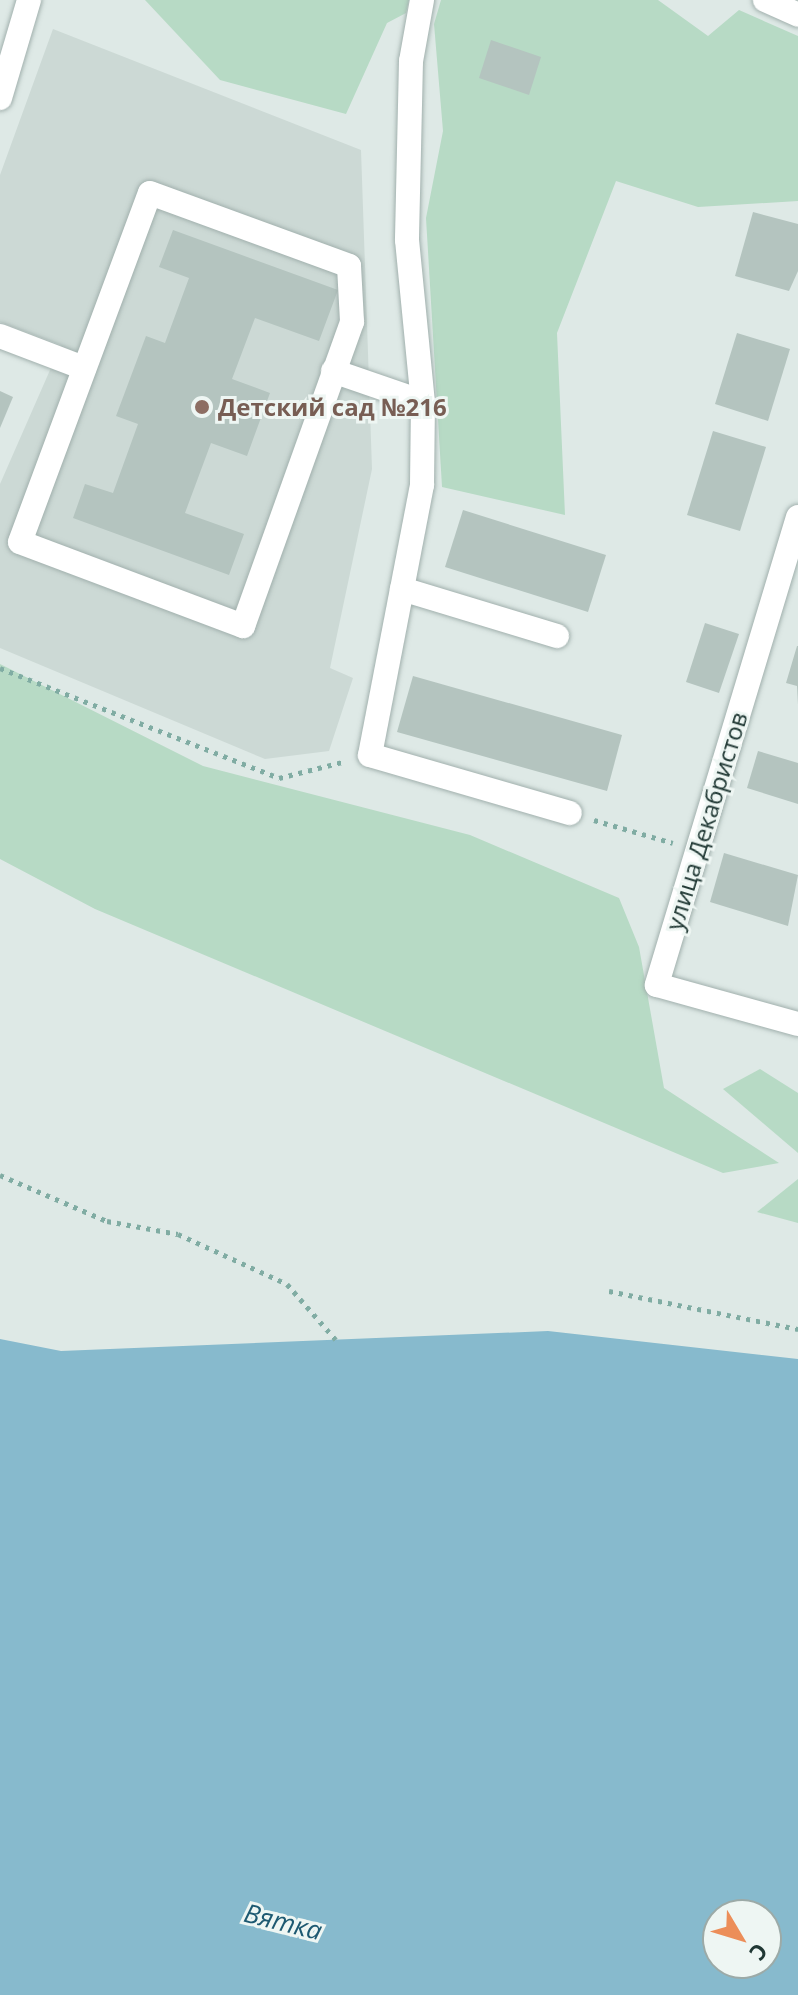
<!DOCTYPE html>
<html>
<head>
<meta charset="utf-8">
<style>
	body { margin:0 }
	#map { position:relative; width:798px; height:1995px; overflow:hidden; background:#dee9e6; font-family:"Open Sans",sans-serif }
	div>[style] { position:absolute }
	.built>* { inset:0; background:#ccd9d5 }
	.green>* { inset:0; background:#b7dac5 }
	.water>* { inset:0; background:#87bacd }
	.building>* { inset:0; background:#b4c4bf }
	.path>* { height:5px; margin-top:-2.5px; transform-origin:0; background:repeating-linear-gradient(90deg,#80aca3 0 4px,transparent 0 10px) }
	.roads { filter:drop-shadow(0 0 2px #a1b0ad) drop-shadow(0 0 2px #a1b0ad) }
	.minor>* { height:24px; margin:-12px; padding:0 12px; transform-origin:12px; border-radius:12px; background:#fff }
	.dots>* { width:22px; height:22px; translate:-50% -50%; box-sizing:border-box; border:4px solid #eef6f3; border-radius:50% }
	span { translate:-50% -50%; white-space:nowrap; text-align:center; line-height:1.15; -webkit-text-stroke:6px #eef6f3; paint-order:stroke }
	.education-label { font-size:24px; color:#785e54; font-weight:700 }
	.left { translate:0 -50%; text-align:left }
	.street-label { font-size:24px; color:#203834 }
	.water-label { font-size:26px; color:#1d5971; font-style:italic }
	.north { position:absolute; left:702px; top:1899px; width:80px; height:80px; box-sizing:border-box; background:#eef6f3; border:2px solid #9caaa7; border-radius:50%; rotate:128deg; font-size:22px; font-weight:700; line-height:32px; text-align:center; color:#203834 }
	.north::after { content:''; display:block; margin:auto; width:28px; height:36px; background:#ec8e59; clip-path:polygon(50% 0,100% 100%,50% 72%,0 100%) }
</style>
</head>
<body>
<div id="map">
	<div class="built">
		<div style="clip-path:polygon(53px 29px,361px 150px,372px 469px,330px 668px,353px 678px,329px 751px,265px 759px,0 648px,0 484px,61px 345px,0 322px,0 175px)"></div>
	</div>
	<div class="green">
		<div style="clip-path:polygon(145px 0,409px 0,406px 13px,387px 23px,346px 114px,220px 80px)"></div>
		<div style="clip-path:polygon(441px 0,658px 0,708px 36px,739px 10px,798px 36px,798px 201px,698px 207px,616px 181px,557px 333px,565px 515px,442px 487px,426px 218px,443px 131px,434px 24px)"></div>
		<div style="clip-path:polygon(0 664px,203px 766px,470px 835px,619px 898px,639px 947px,664px 1088px,779px 1163px,723px 1173px,95px 909px,0 859px)"></div>
		<div style="clip-path:polygon(760px 1069px,798px 1093px,798px 1153px,723px 1089px)"></div>
		<div style="clip-path:polygon(798px 1179px,798px 1223px,757px 1212px)"></div>
	</div>
	<div class="water">
		<div style="clip-path:polygon(evenodd,548px 1331px,798px 1359px,798px 1995px,0 1995px,0 1339px,61px 1351px,548px 1331px,718px 1915px,766px 1915px,766px 1963px,718px 1963px,718px 1915px)"></div>
	</div>
	<div class="building">
		<div style="clip-path:polygon(491px 40px,541px 57px,529px 95px,479px 78px)"></div>
		<div style="clip-path:polygon(753px 212px,798px 224px,798px 271px,789px 291px,735px 276px)"></div>
		<div style="clip-path:polygon(173px 230px,338px 290px,319px 341px,255px 318px,232px 379px,270px 393px,247px 456px,211px 443px,185px 513px,244px 534px,229px 575px,73px 518px,85px 484px,113px 493px,138px 424px,116px 416px,146px 336px,165px 343px,189px 278px,159px 267px)"></div>
		<div style="clip-path:polygon(737px 333px,790px 349px,768px 421px,715px 404px)"></div>
		<div style="clip-path:polygon(0 391px,13px 397px,0 428px)"></div>
		<div style="clip-path:polygon(713px 431px,766px 447px,740px 531px,687px 515px)"></div>
		<div style="clip-path:polygon(463px 510px,606px 555px,588px 612px,445px 567px)"></div>
		<div style="clip-path:polygon(705px 623px,739px 634px,719px 693px,686px 682px)"></div>
		<div style="clip-path:polygon(797px 646px,798px 646px,798px 705px,797px 686px,786px 683px)"></div>
		<div style="clip-path:polygon(413px 676px,622px 735px,607px 791px,397px 732px)"></div>
		<div style="clip-path:polygon(758px 751px,798px 763px,798px 804px,747px 788px)"></div>
		<div style="clip-path:polygon(724px 853px,798px 875px,788px 926px,710px 902px)"></div>
	</div>
	<div class="path">
		<div style="left:0;top:668px;width:300px;rotate:21.5deg"></div>
		<div style="left:279px;top:778px;width:69px;rotate:-14.2deg"></div>
		<div style="left:594px;top:820px;width:82px;rotate:16.2deg"></div>
		<div style="left:0;top:1175px;width:116px;rotate:23.3deg"></div>
		<div style="left:107px;top:1221px;width:72px;rotate:10.4deg"></div>
		<div style="left:178px;top:1234px;width:120px;rotate:24.6deg"></div>
		<div style="left:287px;top:1284px;width:74px;rotate:48.8deg"></div>
		<div style="left:609px;top:1291px;width:193px;rotate:11.4deg"></div>
	</div>
	<div class="roads">
		<div class="minor">
			<div style="left:422px;top:0;width:62px;rotate:100.2deg"></div>
			<div style="left:411px;top:61px;width:179px;rotate:91.3deg"></div>
			<div style="left:407px;top:240px;width:163px;rotate:84.4deg"></div>
			<div style="left:423px;top:402px;width:83px;rotate:90.7deg"></div>
			<div style="left:422px;top:485px;width:275px;rotate:100.9deg"></div>
			<div style="left:370px;top:755px;width:208px;rotate:16.2deg"></div>
			<div style="left:765px;top:0;width:36px;rotate:24deg"></div>
			<div style="left:0;top:98px;width:102px;rotate:-73.5deg"></div>
			<div style="left:150px;top:193px;width:212px;rotate:20.1deg"></div>
			<div style="left:349px;top:266px;width:56px;rotate:86.9deg"></div>
			<div style="left:352px;top:322px;width:323px;rotate:109.7deg"></div>
			<div style="left:243px;top:626px;width:238px;rotate:-159.4deg"></div>
			<div style="left:20px;top:542px;width:372px;rotate:-69.6deg"></div>
			<div style="left:0;top:336px;width:90px;rotate:20.9deg"></div>
			<div style="left:333px;top:371px;width:95px;rotate:19deg"></div>
			<div style="left:798px;top:517px;width:489px;rotate:106.8deg"></div>
			<div style="left:657px;top:985px;width:146px;rotate:15.5deg"></div>
			<div style="left:402px;top:589px;width:162px;rotate:16.9deg"></div>
		</div>
	</div>
	<div class="dots">
		<div style="left:202px;top:407px;background:#8d6e63"></div>
	</div>
	<div class="education-label">
		<span class="left" style="left:218px;top:407px">Детский сад №216</span>
	</div>
	<div class="street-label">
		<span style="left:706px;top:821px;rotate:-73deg">улица Декабристов</span>
	</div>
	<div class="water-label">
		<span style="left:283px;top:1922px;rotate:14deg">Вятка</span>
	</div>
	<div class="north">С</div>
</div>
</body>
</html>
